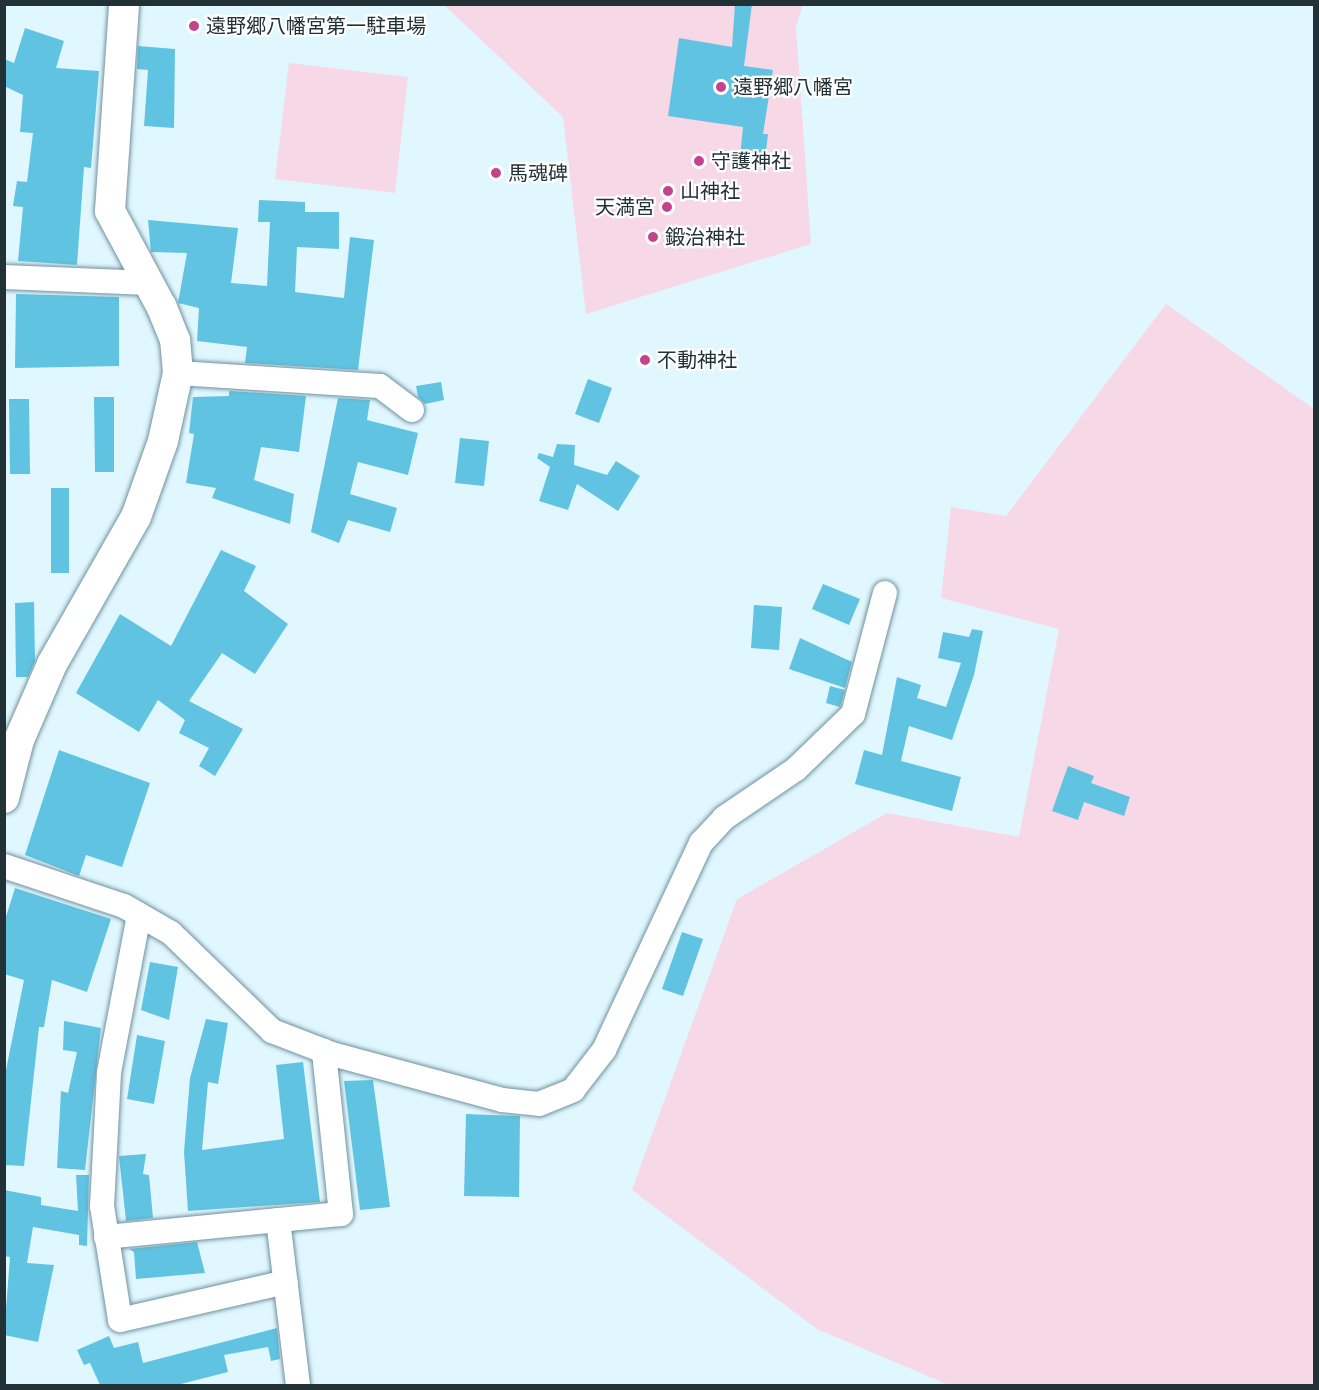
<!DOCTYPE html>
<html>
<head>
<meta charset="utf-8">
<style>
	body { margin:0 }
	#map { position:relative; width:1319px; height:1390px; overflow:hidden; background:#e1f7ff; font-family:Inter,"Noto Sans JP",sans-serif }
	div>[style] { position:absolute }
	.green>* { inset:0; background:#f6d8e6 }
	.building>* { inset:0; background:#60c3e2 }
	.roads { filter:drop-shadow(0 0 2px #6f929e) drop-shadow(0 0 2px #6f929e) }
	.minor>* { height:24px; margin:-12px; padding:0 12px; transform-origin:12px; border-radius:12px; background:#fff }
	.tertiary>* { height:30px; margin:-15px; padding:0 15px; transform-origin:15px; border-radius:15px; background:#fff }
	.dots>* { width:16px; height:16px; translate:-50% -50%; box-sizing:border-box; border:3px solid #fff; border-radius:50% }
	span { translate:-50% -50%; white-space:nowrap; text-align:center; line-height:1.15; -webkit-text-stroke:4.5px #fff; paint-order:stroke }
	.poi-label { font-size:20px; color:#223136 }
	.left { translate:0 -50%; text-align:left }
	.right { translate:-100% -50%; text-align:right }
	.frame { position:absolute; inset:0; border:6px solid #223136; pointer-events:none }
</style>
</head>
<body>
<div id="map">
	<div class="green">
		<div style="clip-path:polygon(444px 5px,803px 5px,796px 26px,811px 244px,586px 314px,563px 117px)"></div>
		<div style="clip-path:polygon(289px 63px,408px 77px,395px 193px,275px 179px)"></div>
		<div style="clip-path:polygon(1166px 304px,1314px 409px,1314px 1385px,949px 1385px,817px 1329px,632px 1190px,737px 899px,887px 813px,1019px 837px,1059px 629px,941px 598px,951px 507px,1006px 516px)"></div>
	</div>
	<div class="building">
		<div style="clip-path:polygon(735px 4px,752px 4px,744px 66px,773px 70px,763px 134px,768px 134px,765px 160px,740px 157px,743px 127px,668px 116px,679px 38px,732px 47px)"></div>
		<div style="clip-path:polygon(25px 28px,64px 41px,56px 68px,99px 71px,91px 168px,84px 167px,77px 265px,18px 261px,23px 207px,13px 206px,17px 181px,27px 182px,33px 133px,20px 132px,23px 95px,4px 86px,4px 59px,14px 63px)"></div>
		<div style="clip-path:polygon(138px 46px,175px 49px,174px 128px,144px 126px,148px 70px,137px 69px)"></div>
		<div style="clip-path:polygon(259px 200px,305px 202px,305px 212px,339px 212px,339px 249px,297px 247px,295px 292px,344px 298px,350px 237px,374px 240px,358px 370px,245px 363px,247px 347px,197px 341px,199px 308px,178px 303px,187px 253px,151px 252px,148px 220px,238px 228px,231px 283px,267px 286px,270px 222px,258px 222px)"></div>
		<div style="clip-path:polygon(16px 294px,119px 297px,119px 366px,15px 368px)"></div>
		<div style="clip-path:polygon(588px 379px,612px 388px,599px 423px,575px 414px)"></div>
		<div style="clip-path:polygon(441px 382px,444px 400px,425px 404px,418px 397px,416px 386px)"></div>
		<div style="clip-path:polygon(229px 391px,306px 396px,299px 452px,261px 447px,254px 480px,294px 494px,290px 524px,212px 498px,216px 488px,186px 483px,194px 434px,189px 433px,193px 397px,229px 396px)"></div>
		<div style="clip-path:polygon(94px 397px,114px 397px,114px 472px,95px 472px)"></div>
		<div style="clip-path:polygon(338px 398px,370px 400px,367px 420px,418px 433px,408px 475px,358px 462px,350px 494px,397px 508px,390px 532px,348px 520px,339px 543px,311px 532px)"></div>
		<div style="clip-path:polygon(9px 399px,29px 399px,30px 474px,10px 474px)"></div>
		<div style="clip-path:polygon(460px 438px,489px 441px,484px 486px,455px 483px)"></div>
		<div style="clip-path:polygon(557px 444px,575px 445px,574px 465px,607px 475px,616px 461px,640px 476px,618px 511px,577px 484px,568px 510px,539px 501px,550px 467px,537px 458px,539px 453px,553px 457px)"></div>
		<div style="clip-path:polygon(51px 488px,69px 488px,69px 573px,51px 573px)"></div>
		<div style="clip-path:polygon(221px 550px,256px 566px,244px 591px,288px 624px,255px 674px,222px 653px,189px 701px,243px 729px,215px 776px,199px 766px,209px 748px,179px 733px,185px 720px,158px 700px,139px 732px,76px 693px,120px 614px,171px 646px)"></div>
		<div style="clip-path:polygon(823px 584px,860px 599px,849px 625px,812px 609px)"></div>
		<div style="clip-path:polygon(34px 602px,35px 661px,28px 677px,16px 677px,15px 603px)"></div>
		<div style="clip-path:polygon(754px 605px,782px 607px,779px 650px,751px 648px)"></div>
		<div style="clip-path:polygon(972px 629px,983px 631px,974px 675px,952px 740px,909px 726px,901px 761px,961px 777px,952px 811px,855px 784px,864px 750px,882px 755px,897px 677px,921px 685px,917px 698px,946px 707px,961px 663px,938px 658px,943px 632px,969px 637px)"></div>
		<div style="clip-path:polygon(800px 638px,852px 662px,845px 688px,789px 669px)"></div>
		<div style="clip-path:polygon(830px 686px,845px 690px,840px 707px,826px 703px)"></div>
		<div style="clip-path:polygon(59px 750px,150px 783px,122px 867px,86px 855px,79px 876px,25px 855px)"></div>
		<div style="clip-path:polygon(1068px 766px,1094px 776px,1091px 783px,1130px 797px,1124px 816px,1084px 802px,1078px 820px,1052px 811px)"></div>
		<div style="clip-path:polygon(15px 888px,111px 919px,87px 992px,52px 980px,44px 1027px,39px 1027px,24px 1166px,4px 1165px,4px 1080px,24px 980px,4px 974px,4px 923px)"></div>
		<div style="clip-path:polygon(682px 932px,703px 939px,683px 996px,662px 989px)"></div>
		<div style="clip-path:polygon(150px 962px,178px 967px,169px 1020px,141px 1010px)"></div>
		<div style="clip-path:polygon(206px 1019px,228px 1023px,218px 1084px,208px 1082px,202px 1150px,284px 1139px,276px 1065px,303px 1062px,320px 1202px,188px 1211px,184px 1152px,190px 1078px)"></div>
		<div style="clip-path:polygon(64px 1021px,101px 1028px,85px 1170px,57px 1168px,61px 1091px,68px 1093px,77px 1052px,63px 1050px)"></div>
		<div style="clip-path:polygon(137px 1035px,165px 1041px,154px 1104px,127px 1099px)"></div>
		<div style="clip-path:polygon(373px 1080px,390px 1207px,360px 1210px,344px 1081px)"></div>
		<div style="clip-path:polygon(466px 1114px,520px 1116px,519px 1197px,464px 1196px)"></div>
		<div style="clip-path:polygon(146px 1154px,143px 1174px,149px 1175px,153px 1218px,126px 1221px,119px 1156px)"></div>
		<div style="clip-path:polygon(76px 1175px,89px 1175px,87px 1246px,79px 1245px,79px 1235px,33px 1227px,27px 1263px,54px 1265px,38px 1342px,4px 1335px,10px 1257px,4px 1256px,4px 1190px,41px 1197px,41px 1205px,78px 1211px)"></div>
		<div style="clip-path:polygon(197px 1242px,205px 1273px,136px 1279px,134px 1252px,129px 1249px)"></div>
		<div style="clip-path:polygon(277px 1328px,280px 1359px,271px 1361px,268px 1347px,224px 1355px,228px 1372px,173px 1386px,100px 1385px,90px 1363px,84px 1365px,77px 1350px,109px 1336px,114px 1348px,138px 1342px,143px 1363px)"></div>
	</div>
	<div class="roads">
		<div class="minor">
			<div style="left:4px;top:277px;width:145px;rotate:2.4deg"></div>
			<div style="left:178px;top:373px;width:202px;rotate:3.7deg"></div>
			<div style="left:380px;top:386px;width:40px;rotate:37deg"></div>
			<div style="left:4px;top:866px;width:126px;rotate:18.4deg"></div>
			<div style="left:124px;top:906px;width:54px;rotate:29.9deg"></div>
			<div style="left:171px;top:933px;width:141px;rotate:44.1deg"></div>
			<div style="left:272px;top:1031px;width:64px;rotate:21deg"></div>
			<div style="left:332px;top:1054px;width:176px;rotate:15.1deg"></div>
			<div style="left:502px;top:1100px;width:37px;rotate:6deg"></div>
			<div style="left:539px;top:1104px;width:37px;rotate:-22deg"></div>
			<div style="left:573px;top:1090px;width:51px;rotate:-52.2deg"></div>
			<div style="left:604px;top:1050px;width:229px;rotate:-64.9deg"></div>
			<div style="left:701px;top:843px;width:34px;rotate:-47deg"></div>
			<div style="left:724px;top:818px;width:87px;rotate:-34.2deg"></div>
			<div style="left:796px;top:769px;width:79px;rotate:-44deg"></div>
			<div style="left:853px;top:714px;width:125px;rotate:-75.2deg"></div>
			<div style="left:139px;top:915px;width:161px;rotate:100.8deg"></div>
			<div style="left:109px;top:1073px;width:133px;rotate:93deg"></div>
			<div style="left:102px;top:1206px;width:115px;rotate:81deg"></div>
			<div style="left:120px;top:1320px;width:170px;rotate:-12.9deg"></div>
			<div style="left:278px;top:1220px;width:167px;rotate:83.1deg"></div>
			<div style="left:106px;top:1237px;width:236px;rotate:-5.6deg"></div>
			<div style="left:341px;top:1214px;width:164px;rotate:-96deg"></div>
		</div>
		<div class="tertiary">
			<div style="left:4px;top:798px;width:60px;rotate:-75.5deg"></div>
			<div style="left:19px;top:740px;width:83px;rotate:-66.5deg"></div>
			<div style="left:52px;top:664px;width:169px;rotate:-60.3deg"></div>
			<div style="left:136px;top:517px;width:81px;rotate:-70.4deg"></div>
			<div style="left:163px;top:441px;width:70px;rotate:-77.6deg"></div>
			<div style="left:178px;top:373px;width:33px;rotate:-95deg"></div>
			<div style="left:175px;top:340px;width:37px;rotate:-112deg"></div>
			<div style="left:161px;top:306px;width:108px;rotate:-118.2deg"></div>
			<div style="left:110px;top:211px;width:207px;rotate:-86.1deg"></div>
		</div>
	</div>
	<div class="dots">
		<div style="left:194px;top:26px;background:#c4438d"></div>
		<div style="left:721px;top:87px;background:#c4438d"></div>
		<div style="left:699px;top:161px;background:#c4438d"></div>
		<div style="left:496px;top:173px;background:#c4438d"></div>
		<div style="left:668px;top:191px;background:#c4438d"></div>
		<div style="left:667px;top:207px;background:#c4438d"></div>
		<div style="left:653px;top:237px;background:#c4438d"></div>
		<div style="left:645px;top:360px;background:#c4438d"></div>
	</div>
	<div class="poi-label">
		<span class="left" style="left:206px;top:26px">遠野郷八幡宮第一駐車場</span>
		<span class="left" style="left:733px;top:87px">遠野郷八幡宮</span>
		<span class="left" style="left:711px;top:161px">守護神社</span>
		<span class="left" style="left:508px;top:173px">馬魂碑</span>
		<span class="left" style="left:680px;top:191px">山神社</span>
		<span class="right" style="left:655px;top:207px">天満宮</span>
		<span class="left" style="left:665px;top:237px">鍛治神社</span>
		<span class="left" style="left:657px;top:360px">不動神社</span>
	</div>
	<div class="frame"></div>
</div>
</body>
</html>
